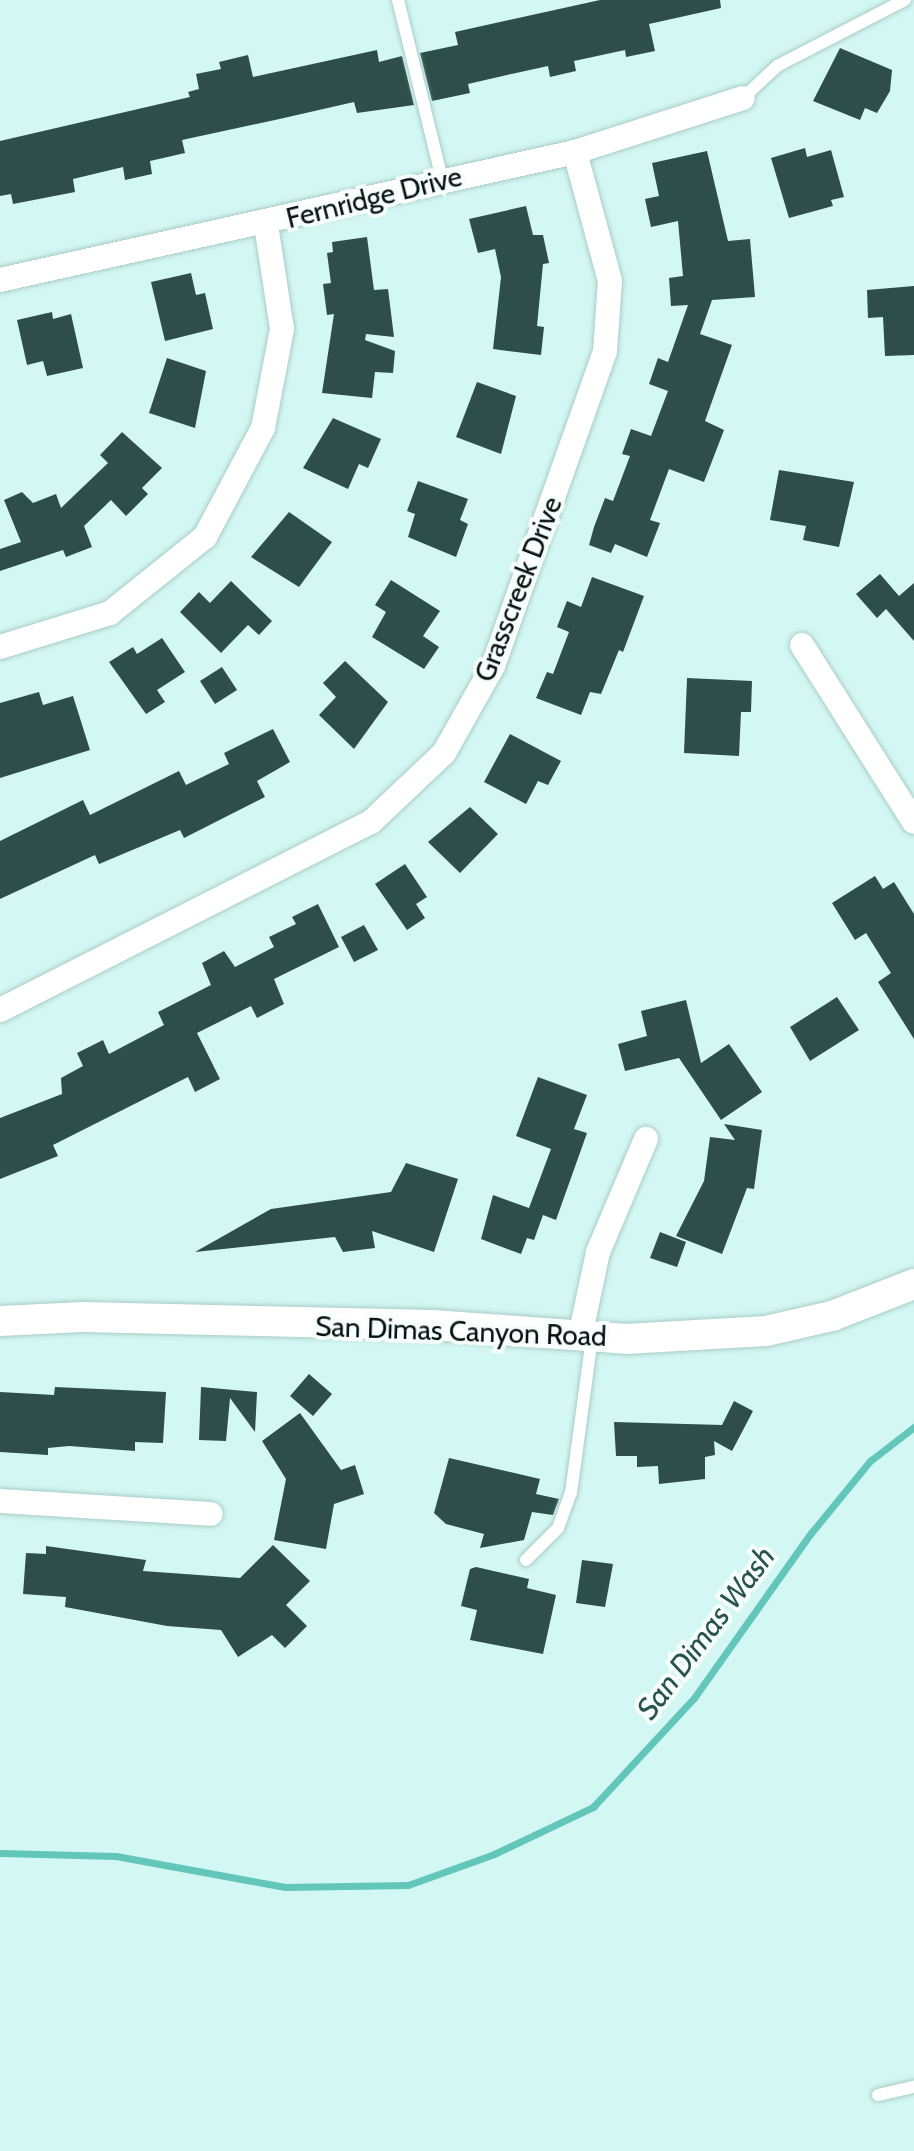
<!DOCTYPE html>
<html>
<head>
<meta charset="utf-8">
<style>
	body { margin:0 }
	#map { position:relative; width:914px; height:2151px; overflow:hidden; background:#d3f7f2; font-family:Cabin,sans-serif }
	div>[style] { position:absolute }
	.stream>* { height:7px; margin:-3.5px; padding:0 3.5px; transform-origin:3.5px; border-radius:3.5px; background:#62c7ba }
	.building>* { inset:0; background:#2e4e4a }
	.roads { filter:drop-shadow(0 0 2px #a9ccc7) drop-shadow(0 0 2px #a9ccc7) }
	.service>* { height:12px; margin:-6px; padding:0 6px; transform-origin:6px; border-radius:6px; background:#fff }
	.minor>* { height:24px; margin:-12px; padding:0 12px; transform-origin:12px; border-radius:12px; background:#fff }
	.tertiary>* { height:30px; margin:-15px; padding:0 15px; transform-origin:15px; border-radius:15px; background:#fff }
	span { translate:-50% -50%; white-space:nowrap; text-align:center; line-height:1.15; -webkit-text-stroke:8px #f6fdfc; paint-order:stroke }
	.street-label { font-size:28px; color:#040f0e }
	.water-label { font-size:30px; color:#26534d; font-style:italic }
</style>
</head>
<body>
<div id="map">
	<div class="stream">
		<div style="left:0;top:1853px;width:116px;rotate:1.5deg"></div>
		<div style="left:116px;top:1856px;width:172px;rotate:10.4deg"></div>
		<div style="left:285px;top:1887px;width:123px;rotate:-0.9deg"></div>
		<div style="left:408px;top:1885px;width:91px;rotate:-19.8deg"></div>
		<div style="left:494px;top:1854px;width:110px;rotate:-25.4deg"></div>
		<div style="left:593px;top:1807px;width:149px;rotate:-47.2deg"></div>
		<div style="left:694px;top:1698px;width:202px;rotate:-54.7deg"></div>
		<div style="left:811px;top:1533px;width:93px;rotate:-50.7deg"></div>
		<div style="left:870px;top:1461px;width:56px;rotate:-37.7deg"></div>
	</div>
	<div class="building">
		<div style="clip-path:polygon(600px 0,720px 0,721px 8px,649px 24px,655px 51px,626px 57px,625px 50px,574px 61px,576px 71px,550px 77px,548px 66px,507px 75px,468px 84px,470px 93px,432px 101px,420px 53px,458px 45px,455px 32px)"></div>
		<div style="clip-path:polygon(840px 48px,892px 70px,890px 91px,877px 113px,865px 108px,860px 120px,813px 101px)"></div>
		<div style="clip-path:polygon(377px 50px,379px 62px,402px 56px,414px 105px,357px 113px,354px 102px,275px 120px,182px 140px,185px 153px,150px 161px,152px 174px,125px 180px,123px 167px,73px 179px,75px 192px,13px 204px,11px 194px,0 196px,0 141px,190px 97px,188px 92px,199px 89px,196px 74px,221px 69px,219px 62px,248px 55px,253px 77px)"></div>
		<div style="clip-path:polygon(805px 148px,807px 157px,831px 150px,844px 197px,831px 200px,833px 206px,789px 218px,771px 158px)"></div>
		<div style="clip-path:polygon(707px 151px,728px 241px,750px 239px,755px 297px,712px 300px,700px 334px,732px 345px,705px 421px,724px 430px,704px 482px,669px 469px,650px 520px,660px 523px,647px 557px,615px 544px,611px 553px,589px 545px,594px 527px,605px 498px,613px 501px,630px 456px,622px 454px,631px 429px,651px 436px,668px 391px,649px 384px,658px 358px,668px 362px,688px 305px,671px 306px,669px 278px,683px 276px,678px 221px,651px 227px,645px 199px,659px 196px,652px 163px)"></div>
		<div style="clip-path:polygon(526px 206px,533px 235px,543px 235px,549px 263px,543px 264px,537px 326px,544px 327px,541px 355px,493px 349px,501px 277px,495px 249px,478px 253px,469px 219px)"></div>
		<div style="clip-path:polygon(367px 237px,374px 290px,388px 289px,394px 337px,366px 334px,365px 340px,395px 351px,393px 373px,375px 372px,372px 398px,322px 393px,334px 314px,327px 315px,323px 284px,331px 283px,327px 253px,333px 252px,332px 242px)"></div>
		<div style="clip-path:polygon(191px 273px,196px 295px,205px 293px,213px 329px,165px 341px,151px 282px)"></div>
		<div style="clip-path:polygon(914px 286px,914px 355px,885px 356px,883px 317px,868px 318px,867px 290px)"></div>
		<div style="clip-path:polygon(52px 312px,53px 319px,71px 314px,83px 368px,47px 376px,43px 361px,27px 365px,17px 320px)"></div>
		<div style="clip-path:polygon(167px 358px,206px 371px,195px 428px,149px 413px)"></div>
		<div style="clip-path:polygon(477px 382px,516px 396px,501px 454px,456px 437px)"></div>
		<div style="clip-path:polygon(333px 418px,381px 439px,368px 468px,359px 464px,348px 489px,303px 468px)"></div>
		<div style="clip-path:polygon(122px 432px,162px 468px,142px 488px,148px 494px,126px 516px,111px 500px,84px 526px,92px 547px,66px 557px,63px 550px,0 571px,0 549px,21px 542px,4px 500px,22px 492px,33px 503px,56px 494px,61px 508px,108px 463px,100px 455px)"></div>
		<div style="clip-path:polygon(779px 470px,854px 482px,839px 547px,803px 540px,806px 526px,770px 520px)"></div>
		<div style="clip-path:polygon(418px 481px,468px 499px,460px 520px,468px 524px,456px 557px,408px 537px,415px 514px,407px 511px)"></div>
		<div style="clip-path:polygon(289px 512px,332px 542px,299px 587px,251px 557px)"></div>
		<div style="clip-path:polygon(880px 574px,899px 596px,914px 583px,914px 641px,886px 609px,877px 618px,856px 594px)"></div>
		<div style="clip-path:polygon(592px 577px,644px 596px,623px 652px,619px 650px,601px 694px,590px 692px,581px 715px,536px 698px,547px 672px,553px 674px,569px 632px,557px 627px,567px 601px,581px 607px)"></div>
		<div style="clip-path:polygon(391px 580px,440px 611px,423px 636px,439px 647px,424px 669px,372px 637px,386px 612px,375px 605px)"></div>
		<div style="clip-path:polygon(231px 581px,272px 621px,259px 635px,248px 625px,221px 653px,180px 612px,199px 592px,210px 603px)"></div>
		<div style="clip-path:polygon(162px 638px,185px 672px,157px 690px,165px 702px,146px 714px,109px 662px,133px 647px,137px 654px)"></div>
		<div style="clip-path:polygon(345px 661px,388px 702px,354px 749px,319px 715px,336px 697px,323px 683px)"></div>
		<div style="clip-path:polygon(222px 667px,237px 690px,215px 704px,200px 681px)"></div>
		<div style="clip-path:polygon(687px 678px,752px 681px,751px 712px,741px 712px,739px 756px,684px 753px)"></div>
		<div style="clip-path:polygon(39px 692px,43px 705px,73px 696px,90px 750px,0 778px,0 703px)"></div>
		<div style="clip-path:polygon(273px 729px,290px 762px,257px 781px,265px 797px,184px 838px,180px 830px,99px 864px,95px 855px,0 899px,0 841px,83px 800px,90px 815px,179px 771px,186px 785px,229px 764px,224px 753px)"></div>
		<div style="clip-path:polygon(510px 734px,561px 761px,548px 785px,538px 781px,526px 804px,484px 782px)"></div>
		<div style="clip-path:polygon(470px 807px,498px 834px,460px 873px,428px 842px)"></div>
		<div style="clip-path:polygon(405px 864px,427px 897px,416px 904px,425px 918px,407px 930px,375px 884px)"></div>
		<div style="clip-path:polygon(875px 876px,883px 889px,894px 882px,914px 914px,914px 1039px,878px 982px,891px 973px,866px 933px,855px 940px,832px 903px)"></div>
		<div style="clip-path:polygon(318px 904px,339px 947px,274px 979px,284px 1004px,257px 1018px,251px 1006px,197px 1033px,220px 1079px,195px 1092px,188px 1077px,53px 1145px,58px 1156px,0 1179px,0 1118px,62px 1094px,61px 1078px,83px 1066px,77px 1053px,103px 1040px,109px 1054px,164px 1025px,158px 1012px,211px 985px,202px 963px,224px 951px,235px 967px,274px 947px,269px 937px,296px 924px,292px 917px)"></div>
		<div style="clip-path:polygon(364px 925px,378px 950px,354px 962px,341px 937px)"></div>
		<div style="clip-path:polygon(837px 997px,859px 1030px,810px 1061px,790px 1027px)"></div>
		<div style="clip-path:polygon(686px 1000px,701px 1063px,729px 1044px,762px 1092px,721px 1120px,679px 1058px,625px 1071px,618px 1044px,647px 1036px,641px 1011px)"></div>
		<div style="clip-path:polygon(538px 1077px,587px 1095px,574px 1129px,587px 1133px,556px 1220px,543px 1215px,534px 1240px,527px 1238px,521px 1254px,481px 1239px,493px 1195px,529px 1208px,551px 1149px,516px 1136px)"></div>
		<div style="clip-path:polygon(724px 1124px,762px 1130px,754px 1189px,747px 1188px,722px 1254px,676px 1236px,704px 1181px,710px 1137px,735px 1140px)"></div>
		<div style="clip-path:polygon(406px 1163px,458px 1179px,434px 1252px,372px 1231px,375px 1248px,343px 1252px,335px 1237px,195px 1252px,271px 1209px,391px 1192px)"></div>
		<div style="clip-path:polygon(660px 1232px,686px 1242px,677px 1267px,650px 1258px)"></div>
		<div style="clip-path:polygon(309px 1374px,332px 1394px,313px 1416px,290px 1396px)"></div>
		<div style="clip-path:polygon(55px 1387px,166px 1392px,163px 1443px,135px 1442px,135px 1451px,69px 1446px,48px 1448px,48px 1455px,0 1452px,0 1392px,54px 1395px)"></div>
		<div style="clip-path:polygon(201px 1387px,257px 1392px,255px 1432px,230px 1398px,226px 1441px,199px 1440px)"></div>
		<div style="clip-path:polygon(734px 1401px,753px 1411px,732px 1451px,714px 1441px,715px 1455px,705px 1457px,705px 1479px,659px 1484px,658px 1466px,637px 1467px,637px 1456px,616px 1456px,614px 1422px,722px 1425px)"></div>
		<div style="clip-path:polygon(300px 1413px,341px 1470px,355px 1465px,364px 1494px,334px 1504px,326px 1549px,274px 1540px,286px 1479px,262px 1441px)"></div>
		<div style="clip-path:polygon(449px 1458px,540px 1479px,536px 1494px,559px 1499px,553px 1515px,532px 1512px,524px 1540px,480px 1548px,484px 1534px,446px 1524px,434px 1513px)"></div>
		<div style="clip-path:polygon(273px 1545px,310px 1581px,286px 1605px,307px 1626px,285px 1648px,272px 1635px,238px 1657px,221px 1630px,167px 1626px,65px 1607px,66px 1597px,23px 1594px,26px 1553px,46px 1554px,46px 1546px,146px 1560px,143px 1571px,240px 1578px)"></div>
		<div style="clip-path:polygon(582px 1560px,613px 1564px,605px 1607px,576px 1603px)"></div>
		<div style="clip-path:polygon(476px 1567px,529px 1579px,527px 1588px,556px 1595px,543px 1654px,470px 1640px,477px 1610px,461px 1606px,470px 1569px)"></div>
	</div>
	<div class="roads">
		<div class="service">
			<div style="left:398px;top:0;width:184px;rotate:76.2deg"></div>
			<div style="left:743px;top:98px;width:47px;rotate:-43.3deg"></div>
			<div style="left:777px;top:66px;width:144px;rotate:-27.3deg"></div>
			<div style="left:526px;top:1560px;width:45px;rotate:-45deg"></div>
			<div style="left:558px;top:1528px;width:37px;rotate:-70deg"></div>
			<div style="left:571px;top:1493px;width:157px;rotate:-82.3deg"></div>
			<div style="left:878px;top:2095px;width:37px;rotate:-13deg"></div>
		</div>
		<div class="minor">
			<div style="left:0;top:280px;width:589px;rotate:-12.55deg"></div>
			<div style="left:575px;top:152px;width:176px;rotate:-17.8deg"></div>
			<div style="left:802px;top:645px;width:209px;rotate:57.7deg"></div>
			<div style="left:0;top:647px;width:115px;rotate:-17.2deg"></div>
			<div style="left:110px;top:613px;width:122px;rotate:-38.7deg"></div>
			<div style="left:205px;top:537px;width:123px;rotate:-62deg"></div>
			<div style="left:263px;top:428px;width:101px;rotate:-79.1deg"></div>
			<div style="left:282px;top:329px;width:106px;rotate:-98.7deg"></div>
			<div style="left:0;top:1010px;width:416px;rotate:-26.9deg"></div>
			<div style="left:371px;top:822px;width:100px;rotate:-43.4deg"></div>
			<div style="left:444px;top:753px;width:100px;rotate:-60.6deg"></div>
			<div style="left:493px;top:666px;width:334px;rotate:-70.4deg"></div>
			<div style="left:605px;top:351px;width:70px;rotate:-85.9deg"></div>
			<div style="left:610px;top:281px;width:134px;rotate:-105.2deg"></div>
			<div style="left:581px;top:1332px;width:82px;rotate:-78deg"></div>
			<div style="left:598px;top:1252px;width:123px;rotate:-67deg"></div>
			<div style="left:0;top:1501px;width:211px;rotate:3.5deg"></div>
		</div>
		<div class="tertiary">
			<div style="left:0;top:1321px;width:83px;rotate:-2.8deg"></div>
			<div style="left:83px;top:1317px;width:350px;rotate:1.3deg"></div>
			<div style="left:433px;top:1325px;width:194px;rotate:4.1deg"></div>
			<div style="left:626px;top:1339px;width:140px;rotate:-3.3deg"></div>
			<div style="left:766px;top:1331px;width:68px;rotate:-12.8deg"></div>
			<div style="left:832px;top:1316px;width:88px;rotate:-21.3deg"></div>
		</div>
	</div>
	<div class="street-label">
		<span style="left:374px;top:197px;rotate:-14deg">Fernridge Drive</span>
		<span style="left:518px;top:589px;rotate:-69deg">Grasscreek Drive</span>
		<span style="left:461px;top:1331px;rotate:2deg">San Dimas Canyon Road</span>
	</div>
	<div class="water-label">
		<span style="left:706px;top:1633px;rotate:-53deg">San Dimas Wash</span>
	</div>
</div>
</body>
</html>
